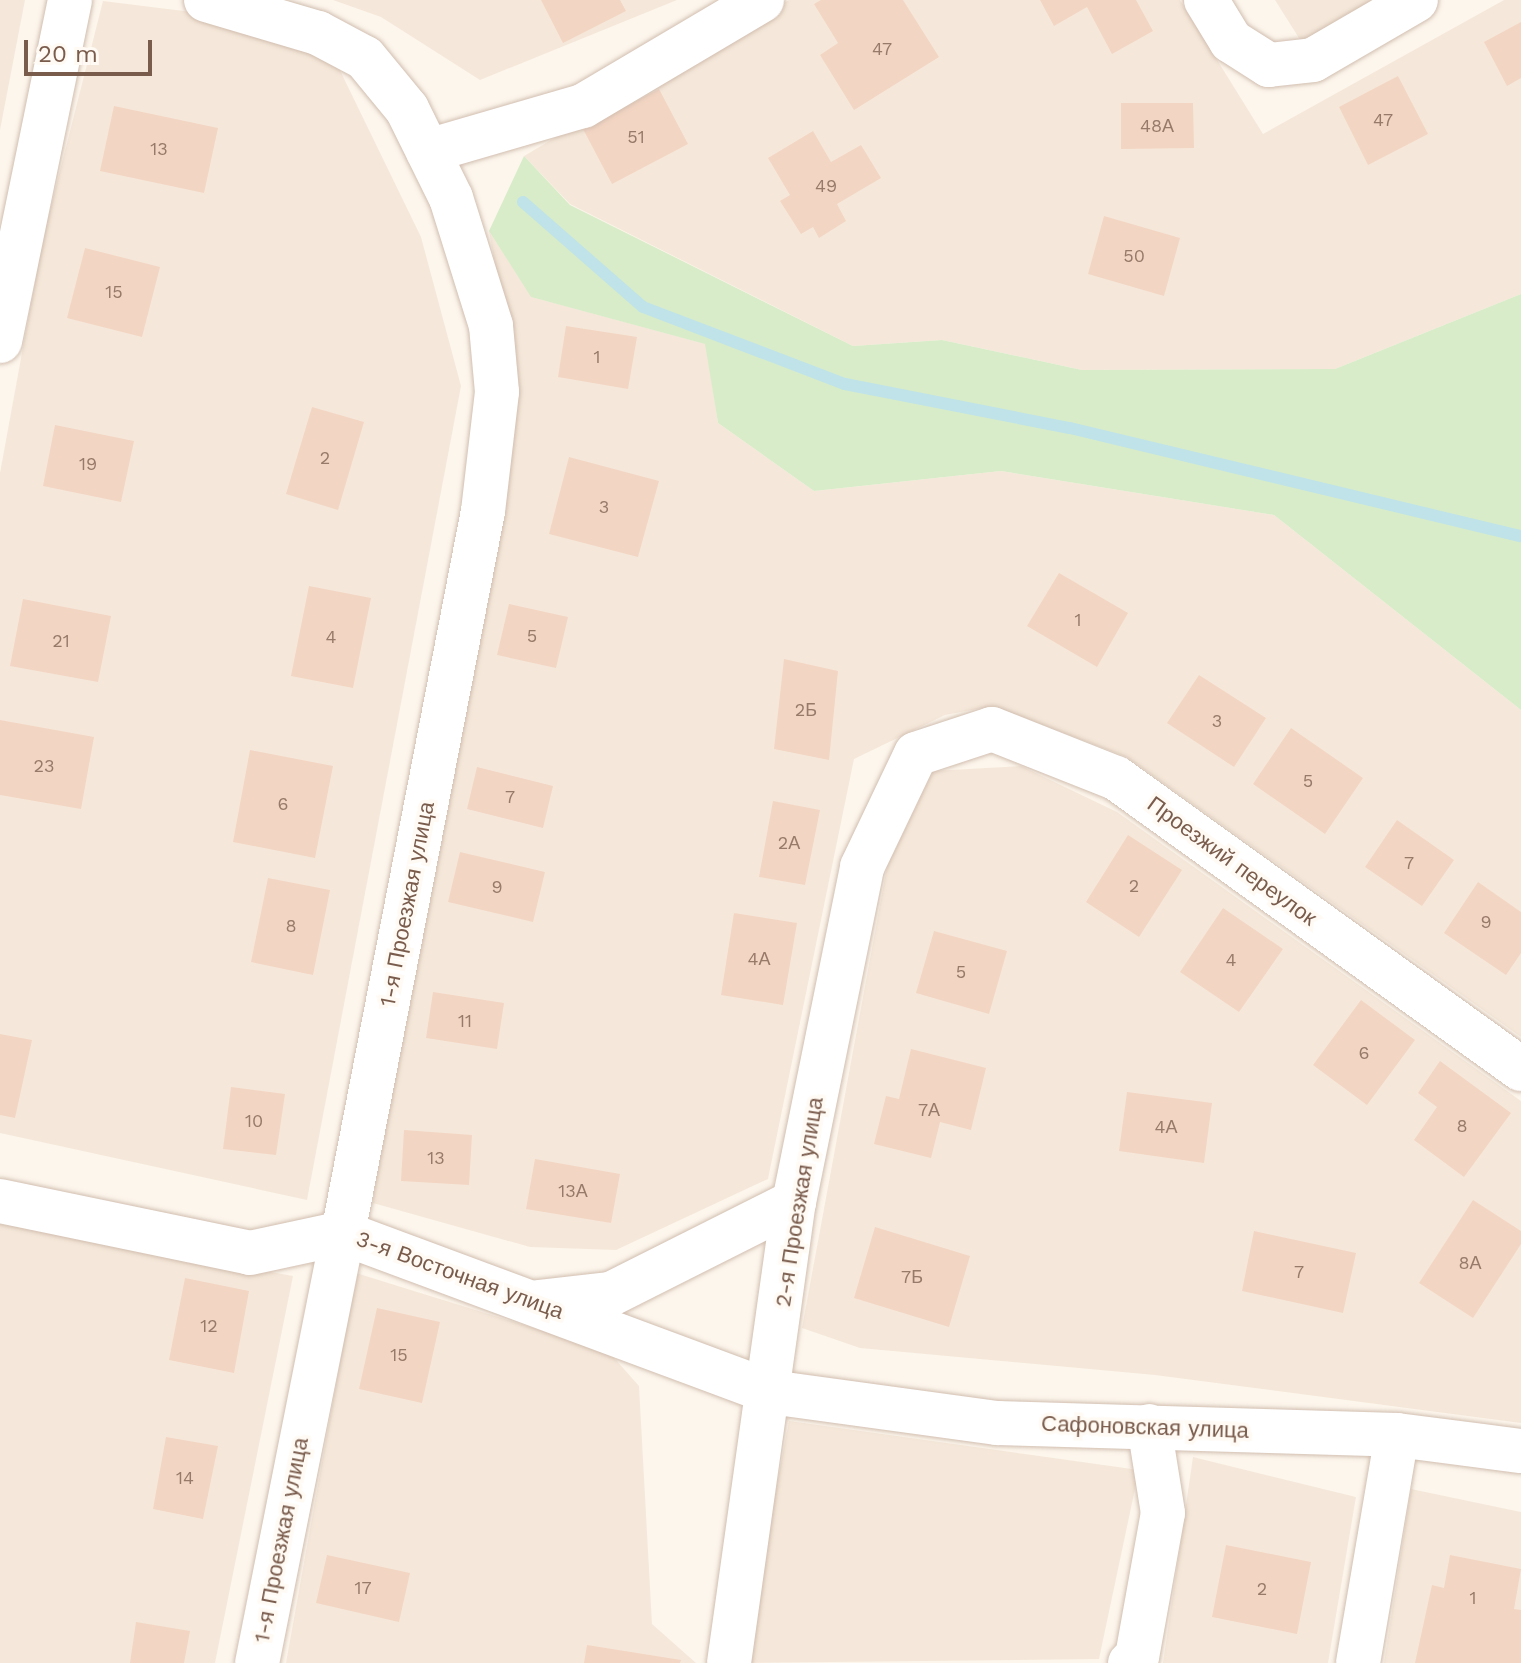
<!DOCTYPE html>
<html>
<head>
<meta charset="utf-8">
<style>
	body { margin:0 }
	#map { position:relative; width:1521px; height:1663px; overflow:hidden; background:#fdf6ec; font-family:"Work Sans",sans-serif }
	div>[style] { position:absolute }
	.residential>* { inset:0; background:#f5e8da }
	.green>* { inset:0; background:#d8ecc9 }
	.stream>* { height:12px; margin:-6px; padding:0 6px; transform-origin:6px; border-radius:6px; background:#bfe3e8 }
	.building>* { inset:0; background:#f3d5c3 }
	.roads { filter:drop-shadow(0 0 2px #d1beb0) drop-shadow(0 0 2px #d1beb0) }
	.minor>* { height:44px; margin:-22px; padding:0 22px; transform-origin:22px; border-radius:22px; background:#fff }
	.tertiary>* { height:44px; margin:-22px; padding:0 22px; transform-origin:22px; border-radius:22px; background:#fff }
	span { translate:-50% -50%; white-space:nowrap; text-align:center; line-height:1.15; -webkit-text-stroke:7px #fffaf3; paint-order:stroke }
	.number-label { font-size:18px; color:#987a6a }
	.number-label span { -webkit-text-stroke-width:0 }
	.street-label { font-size:22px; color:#7a5c4d }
	.scale { position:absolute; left:24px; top:40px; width:128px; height:36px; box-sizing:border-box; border:4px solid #7a5c4d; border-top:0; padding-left:10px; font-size:24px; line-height:28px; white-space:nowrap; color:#7a5c4d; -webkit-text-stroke:6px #fffaf3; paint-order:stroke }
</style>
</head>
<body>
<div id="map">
	<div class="residential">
		<div style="clip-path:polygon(0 0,25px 0,0 130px)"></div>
		<div style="clip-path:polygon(333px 0,677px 0,480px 80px,381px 17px)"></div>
		<div style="clip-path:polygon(789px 0,1180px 0,1263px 134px,1504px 0,1521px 0,1521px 294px,1335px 369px,1082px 370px,942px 340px,853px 346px,570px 204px,524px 156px)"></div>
		<div style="clip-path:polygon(1275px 0,1382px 0,1304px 46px)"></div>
		<div style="clip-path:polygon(103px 1px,224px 16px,332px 54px,421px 237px,461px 386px,307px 1200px,0 1133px,0 473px,43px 238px)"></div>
		<div style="clip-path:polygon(489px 231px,532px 297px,706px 344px,718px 423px,814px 491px,1001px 471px,1274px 515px,1521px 710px,1521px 1037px,1127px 757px,993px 706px,945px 715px,854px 759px,768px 1179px,616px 1250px,530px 1247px,373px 1203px,383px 1107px,473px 667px,519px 395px)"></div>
		<div style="clip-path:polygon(1021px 766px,1117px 812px,1521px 1101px,1521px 1423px,1155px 1375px,860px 1348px,802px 1328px,887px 867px,933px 771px)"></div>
		<div style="clip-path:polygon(0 1224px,293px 1276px,215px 1663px,0 1663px)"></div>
		<div style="clip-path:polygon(356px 1273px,608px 1351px,639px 1386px,652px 1624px,696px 1663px,286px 1663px)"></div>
		<div style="clip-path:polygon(789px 1421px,1139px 1470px,1099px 1659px,743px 1663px)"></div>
		<div style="clip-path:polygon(1193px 1457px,1356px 1497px,1328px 1663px,1163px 1663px)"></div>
		<div style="clip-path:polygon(1411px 1489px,1521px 1512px,1521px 1663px,1384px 1663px)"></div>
	</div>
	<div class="green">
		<div style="clip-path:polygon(524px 156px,570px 205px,853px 346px,942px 340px,1082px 370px,1335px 369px,1521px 294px,1521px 710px,1274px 515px,1001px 471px,814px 491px,718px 423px,705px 344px,531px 297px,489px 231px)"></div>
	</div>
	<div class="stream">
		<div style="left:523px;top:202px;width:159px;rotate:41.2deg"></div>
		<div style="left:643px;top:307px;width:216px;rotate:20.9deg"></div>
		<div style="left:845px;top:384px;width:229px;rotate:11.1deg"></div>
		<div style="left:1070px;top:428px;width:464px;rotate:13.5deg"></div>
	</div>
	<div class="building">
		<div style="clip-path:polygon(541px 0,620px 0,626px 11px,563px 43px)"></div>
		<div style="clip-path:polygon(821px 0,903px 0,939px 57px,854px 110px,820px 55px,838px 43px,814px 4px)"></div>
		<div style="clip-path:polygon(1040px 0,1136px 0,1153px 31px,1112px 54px,1087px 7px,1054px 26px)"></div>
		<div style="clip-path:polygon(1521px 22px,1521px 78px,1507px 86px,1484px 42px)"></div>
		<div style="clip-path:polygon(1398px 76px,1428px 134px,1368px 165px,1339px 107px)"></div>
		<div style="clip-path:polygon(659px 89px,688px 144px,612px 184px,583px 129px)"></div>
		<div style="clip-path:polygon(1121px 103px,1193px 103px,1194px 148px,1121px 149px)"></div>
		<div style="clip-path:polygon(114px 106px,218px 128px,204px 193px,100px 171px)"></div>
		<div style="clip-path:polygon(813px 131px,831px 162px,861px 145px,881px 178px,837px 204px,846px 221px,819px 238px,813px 227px,801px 234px,780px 201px,790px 195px,768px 158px)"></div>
		<div style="clip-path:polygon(1104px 216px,1180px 238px,1164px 296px,1088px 274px)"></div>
		<div style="clip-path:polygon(85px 248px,160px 267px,142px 337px,67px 318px)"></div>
		<div style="clip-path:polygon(566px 326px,637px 337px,628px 389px,558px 377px)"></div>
		<div style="clip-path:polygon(312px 407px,364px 422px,338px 510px,286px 494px)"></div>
		<div style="clip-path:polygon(55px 425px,134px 441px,121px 502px,43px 486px)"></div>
		<div style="clip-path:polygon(569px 457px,659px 481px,638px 557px,549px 534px)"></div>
		<div style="clip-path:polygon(1059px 573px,1128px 613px,1097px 667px,1027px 626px)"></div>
		<div style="clip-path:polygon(309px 586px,371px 598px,353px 688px,291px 676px)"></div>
		<div style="clip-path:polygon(23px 599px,111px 616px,98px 682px,10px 666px)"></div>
		<div style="clip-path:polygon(509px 604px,568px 617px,556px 668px,497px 655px)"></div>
		<div style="clip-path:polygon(784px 659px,838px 671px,829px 760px,774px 749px)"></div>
		<div style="clip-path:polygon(1199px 675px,1266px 718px,1234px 767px,1167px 723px)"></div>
		<div style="clip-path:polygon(0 720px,94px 737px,81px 809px,0 795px)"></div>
		<div style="clip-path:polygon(1291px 728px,1363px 778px,1325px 834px,1253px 784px)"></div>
		<div style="clip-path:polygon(250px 750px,333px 766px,315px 858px,233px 842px)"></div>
		<div style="clip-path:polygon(477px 767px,553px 786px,543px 828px,467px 809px)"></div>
		<div style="clip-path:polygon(773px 801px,820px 810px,805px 885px,759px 877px)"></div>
		<div style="clip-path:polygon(1397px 820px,1454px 860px,1422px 906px,1365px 867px)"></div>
		<div style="clip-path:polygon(1128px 835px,1182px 870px,1139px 937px,1086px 902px)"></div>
		<div style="clip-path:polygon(460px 852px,545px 872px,533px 922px,448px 902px)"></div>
		<div style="clip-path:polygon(268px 878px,330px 890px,313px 975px,251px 962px)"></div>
		<div style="clip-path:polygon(1478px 882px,1521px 912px,1521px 953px,1506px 975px,1444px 933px)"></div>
		<div style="clip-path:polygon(1223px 908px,1283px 949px,1239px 1012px,1180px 972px)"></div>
		<div style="clip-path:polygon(734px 913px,797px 923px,783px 1005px,721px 995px)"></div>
		<div style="clip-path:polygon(934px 931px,1007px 951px,989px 1014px,916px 993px)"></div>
		<div style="clip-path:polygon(433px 992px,504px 1003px,497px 1049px,426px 1038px)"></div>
		<div style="clip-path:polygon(1361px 1000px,1415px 1040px,1367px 1105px,1313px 1065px)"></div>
		<div style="clip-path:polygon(0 1034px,32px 1040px,15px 1118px,0 1115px)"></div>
		<div style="clip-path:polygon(911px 1049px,986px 1068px,971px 1130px,940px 1122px,931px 1158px,874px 1144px,886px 1096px,899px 1099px)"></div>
		<div style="clip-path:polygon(1440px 1061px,1511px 1113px,1464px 1177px,1414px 1140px,1437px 1107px,1418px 1093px)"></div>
		<div style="clip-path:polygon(231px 1087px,285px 1094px,276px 1155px,223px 1149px)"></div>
		<div style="clip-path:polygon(1127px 1092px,1212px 1103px,1204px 1163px,1119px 1151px)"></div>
		<div style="clip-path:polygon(404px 1130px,472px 1135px,469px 1185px,401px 1181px)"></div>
		<div style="clip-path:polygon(535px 1159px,620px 1174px,611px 1223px,526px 1209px)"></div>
		<div style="clip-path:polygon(1473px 1200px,1521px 1231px,1521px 1244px,1473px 1318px,1419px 1283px)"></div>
		<div style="clip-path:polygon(875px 1227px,970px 1256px,949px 1327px,854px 1298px)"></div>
		<div style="clip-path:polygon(1254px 1231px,1356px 1253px,1343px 1313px,1242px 1291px)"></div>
		<div style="clip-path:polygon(185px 1278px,249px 1291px,234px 1373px,169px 1360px)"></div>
		<div style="clip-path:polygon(377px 1308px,440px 1322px,422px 1403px,359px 1389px)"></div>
		<div style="clip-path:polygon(166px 1437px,218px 1446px,203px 1519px,153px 1509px)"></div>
		<div style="clip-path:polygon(1226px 1545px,1311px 1562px,1297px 1634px,1212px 1617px)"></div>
		<div style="clip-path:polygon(327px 1555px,410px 1573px,399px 1622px,316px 1603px)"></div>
		<div style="clip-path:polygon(1450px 1555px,1521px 1569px,1514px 1609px,1521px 1610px,1521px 1663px,1415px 1663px,1432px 1585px,1444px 1588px)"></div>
		<div style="clip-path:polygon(136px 1622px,190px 1631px,184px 1663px,130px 1663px)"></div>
		<div style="clip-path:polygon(587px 1645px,681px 1660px,680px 1663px,584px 1663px)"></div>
	</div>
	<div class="roads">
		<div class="minor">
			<div style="left:1206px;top:0;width:48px;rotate:58.6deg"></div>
			<div style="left:1231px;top:41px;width:45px;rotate:32.3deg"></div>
			<div style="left:1269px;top:65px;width:44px;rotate:-6.5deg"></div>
			<div style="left:1313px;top:60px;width:119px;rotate:-30.2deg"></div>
			<div style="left:428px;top:151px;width:161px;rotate:-16.2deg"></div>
			<div style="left:583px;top:106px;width:208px;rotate:-30.6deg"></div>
			<div style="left:0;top:341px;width:348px;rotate:-78.4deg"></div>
			<div style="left:0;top:1201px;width:255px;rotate:11.7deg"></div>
			<div style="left:250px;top:1253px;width:95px;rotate:-12.1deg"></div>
			<div style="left:343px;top:1233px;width:439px;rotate:101.3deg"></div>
			<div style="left:538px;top:1302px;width:73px;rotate:-6.3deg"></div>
			<div style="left:611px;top:1294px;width:205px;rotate:-26.7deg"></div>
			<div style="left:729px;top:1663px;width:466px;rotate:-82deg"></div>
			<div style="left:794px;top:1202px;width:342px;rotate:-78.5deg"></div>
			<div style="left:862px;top:867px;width:125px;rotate:-64.5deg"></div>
			<div style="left:916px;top:754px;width:80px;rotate:-18.2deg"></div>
			<div style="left:992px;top:729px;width:133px;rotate:21.6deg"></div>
			<div style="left:1116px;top:778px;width:499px;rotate:35.7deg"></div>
			<div style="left:1130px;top:1663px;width:9px;rotate:-41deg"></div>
			<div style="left:1137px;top:1657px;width:146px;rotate:-79.8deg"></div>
			<div style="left:1163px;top:1513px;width:88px;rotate:-99.1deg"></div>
			<div style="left:1358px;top:1663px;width:231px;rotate:-80.3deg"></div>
		</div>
		<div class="tertiary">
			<div style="left:206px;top:0;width:117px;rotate:16.4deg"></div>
			<div style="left:318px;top:33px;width:53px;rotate:28deg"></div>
			<div style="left:365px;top:58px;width:66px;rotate:50.5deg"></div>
			<div style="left:407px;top:109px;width:99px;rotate:63.7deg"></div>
			<div style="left:451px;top:198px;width:134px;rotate:72.6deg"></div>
			<div style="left:491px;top:326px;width:66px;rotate:84.8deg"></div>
			<div style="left:497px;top:392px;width:120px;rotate:96.7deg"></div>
			<div style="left:483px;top:511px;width:735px;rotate:100.97deg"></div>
			<div style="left:343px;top:1233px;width:456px;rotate:20.4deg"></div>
			<div style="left:770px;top:1392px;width:229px;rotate:7.8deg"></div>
			<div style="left:997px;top:1423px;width:400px;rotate:1.7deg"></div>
			<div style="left:1397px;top:1435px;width:125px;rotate:7.4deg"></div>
		</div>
	</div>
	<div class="number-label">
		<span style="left:882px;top:49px">47</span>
		<span style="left:1383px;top:120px">47</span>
		<span style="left:1157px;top:126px">48А</span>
		<span style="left:636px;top:137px">51</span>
		<span style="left:159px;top:149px">13</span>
		<span style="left:826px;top:186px">49</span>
		<span style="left:1134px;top:256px">50</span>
		<span style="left:114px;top:292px">15</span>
		<span style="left:597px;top:357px">1</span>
		<span style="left:325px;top:458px">2</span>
		<span style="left:88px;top:464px">19</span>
		<span style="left:604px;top:507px">3</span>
		<span style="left:1078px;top:620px">1</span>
		<span style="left:532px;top:636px">5</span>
		<span style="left:331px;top:637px">4</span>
		<span style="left:61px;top:641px">21</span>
		<span style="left:806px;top:710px">2Б</span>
		<span style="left:1217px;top:721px">3</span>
		<span style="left:44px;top:766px">23</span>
		<span style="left:1308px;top:781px">5</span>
		<span style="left:510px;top:797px">7</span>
		<span style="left:283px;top:804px">6</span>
		<span style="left:789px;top:843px">2А</span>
		<span style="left:1409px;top:863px">7</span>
		<span style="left:1134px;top:886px">2</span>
		<span style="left:497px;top:887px">9</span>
		<span style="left:1486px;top:922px">9</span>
		<span style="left:291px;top:926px">8</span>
		<span style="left:759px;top:959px">4А</span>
		<span style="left:1231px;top:960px">4</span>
		<span style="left:961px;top:972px">5</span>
		<span style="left:465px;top:1021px">11</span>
		<span style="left:1364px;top:1053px">6</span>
		<span style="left:929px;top:1110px">7А</span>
		<span style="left:254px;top:1121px">10</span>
		<span style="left:1462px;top:1126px">8</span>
		<span style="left:1166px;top:1127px">4А</span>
		<span style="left:436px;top:1158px">13</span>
		<span style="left:573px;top:1191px">13А</span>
		<span style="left:1470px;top:1263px">8А</span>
		<span style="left:1299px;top:1272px">7</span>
		<span style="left:912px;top:1277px">7Б</span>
		<span style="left:209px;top:1326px">12</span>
		<span style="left:399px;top:1355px">15</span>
		<span style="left:185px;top:1478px">14</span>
		<span style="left:363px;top:1588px">17</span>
		<span style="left:1262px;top:1589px">2</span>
		<span style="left:1473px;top:1598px">1</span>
	</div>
	<div class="street-label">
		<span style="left:1232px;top:861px;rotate:36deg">Проезжий переулок</span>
		<span style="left:407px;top:904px;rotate:-79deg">1-я Проезжая улица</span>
		<span style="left:799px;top:1202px;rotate:-81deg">2-я Проезжая улица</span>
		<span style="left:460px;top:1275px;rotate:20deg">3-я Восточная улица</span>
		<span style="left:1145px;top:1427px;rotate:2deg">Сафоновская улица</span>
		<span style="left:281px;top:1540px;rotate:-79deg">1-я Проезжая улица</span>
	</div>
	<div class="scale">20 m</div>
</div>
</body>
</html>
